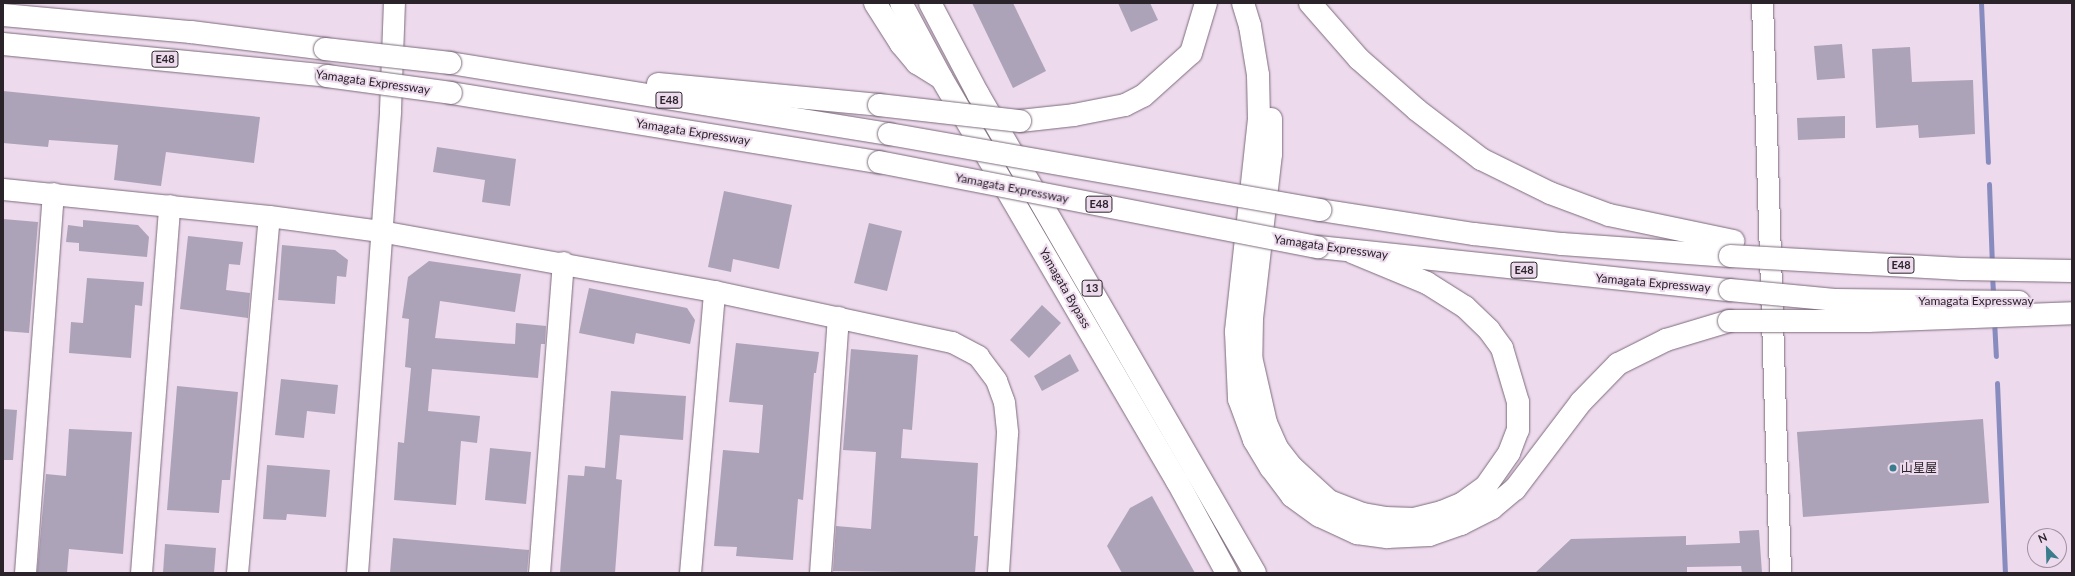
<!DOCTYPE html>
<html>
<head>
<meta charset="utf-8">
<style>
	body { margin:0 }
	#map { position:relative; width:2075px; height:576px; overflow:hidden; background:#eddaed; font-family:Lato,"Noto Sans JP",sans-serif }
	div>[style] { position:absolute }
	.stream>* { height:5px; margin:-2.5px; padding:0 2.5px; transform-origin:2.5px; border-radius:2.5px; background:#888bbe }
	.building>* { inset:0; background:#aca3b9 }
	.roads { filter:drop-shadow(0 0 1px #7d6c7c) drop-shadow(0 0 1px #7d6c7c) }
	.minor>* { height:21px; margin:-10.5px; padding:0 10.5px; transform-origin:10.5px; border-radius:10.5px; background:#fff }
	.highway>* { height:22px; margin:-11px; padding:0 11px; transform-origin:11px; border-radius:11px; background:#fff }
	.bridges { filter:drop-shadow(0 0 1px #7d6c7c) drop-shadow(0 0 1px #7d6c7c) }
	.highway-bridge>* { height:22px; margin:-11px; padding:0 11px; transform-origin:11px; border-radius:11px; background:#fff }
	.dots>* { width:11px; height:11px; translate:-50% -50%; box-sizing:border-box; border:2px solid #eddaed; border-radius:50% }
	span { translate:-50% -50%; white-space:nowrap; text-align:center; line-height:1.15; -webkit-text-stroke:4px #eddaed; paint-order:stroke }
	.shield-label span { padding:1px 3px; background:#eddaed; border:1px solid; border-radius:3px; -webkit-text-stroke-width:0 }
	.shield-label { font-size:11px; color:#2a232a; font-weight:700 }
	.street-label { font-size:12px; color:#2a232a }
	.poi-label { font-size:12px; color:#2a232a }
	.left { translate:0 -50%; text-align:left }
	.frame { position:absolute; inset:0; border:4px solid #2a232a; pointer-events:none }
	.north { position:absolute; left:2027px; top:528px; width:40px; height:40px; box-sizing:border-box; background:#eddaed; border:1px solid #9f919f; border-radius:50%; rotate:337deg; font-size:11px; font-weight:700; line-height:16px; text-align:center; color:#2a232a }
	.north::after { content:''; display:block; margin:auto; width:14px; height:18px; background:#397d8c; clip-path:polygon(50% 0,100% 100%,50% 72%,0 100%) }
</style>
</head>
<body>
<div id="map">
	<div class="stream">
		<div style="left:1981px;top:3px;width:159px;rotate:87.5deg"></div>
		<div style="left:1989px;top:184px;width:80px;rotate:87.9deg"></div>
		<div style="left:1992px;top:274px;width:22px;rotate:87deg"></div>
		<div style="left:1994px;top:320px;width:36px;rotate:87deg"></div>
		<div style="left:1997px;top:383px;width:190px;rotate:87.6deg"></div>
	</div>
	<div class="building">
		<div style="clip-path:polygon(972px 3px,1013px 3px,1046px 71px,1013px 88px)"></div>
		<div style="clip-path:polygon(1118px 3px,1150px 3px,1158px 20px,1131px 32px)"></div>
		<div style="clip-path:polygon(1842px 44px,1845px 78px,1817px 80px,1814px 46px)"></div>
		<div style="clip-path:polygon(1910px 47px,1912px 82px,1973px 80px,1975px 134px,1919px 138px,1918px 125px,1876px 128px,1872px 49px)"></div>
		<div style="clip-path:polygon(3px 91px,260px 117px,254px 163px,166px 152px,161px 186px,114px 180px,118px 145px,49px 140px,48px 147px,3px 143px)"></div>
		<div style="clip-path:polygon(1845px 116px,1845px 138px,1798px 140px,1797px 118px)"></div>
		<div style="clip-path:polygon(437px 147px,516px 159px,510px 206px,482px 202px,485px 180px,433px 172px)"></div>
		<div style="clip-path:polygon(724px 191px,792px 205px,779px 269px,733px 259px,731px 272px,708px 267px)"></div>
		<div style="clip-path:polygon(3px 219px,38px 222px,29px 333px,3px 331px)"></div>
		<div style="clip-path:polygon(83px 220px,138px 225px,149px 237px,147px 257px,79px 251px,79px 243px,66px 242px,68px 225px,83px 227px)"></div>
		<div style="clip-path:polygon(869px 223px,902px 231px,887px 291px,854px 283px)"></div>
		<div style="clip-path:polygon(188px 236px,243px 242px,240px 265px,229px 264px,226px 290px,250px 293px,248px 318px,180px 309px)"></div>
		<div style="clip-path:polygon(282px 245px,335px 250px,348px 260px,346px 277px,337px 276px,335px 304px,278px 300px)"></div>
		<div style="clip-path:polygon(429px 261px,521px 274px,515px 312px,440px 301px,435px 338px,515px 344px,516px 323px,546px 326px,545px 344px,541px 344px,538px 378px,432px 369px,428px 411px,480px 416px,477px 443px,461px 441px,456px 505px,394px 500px,398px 442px,404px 443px,411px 368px,405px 367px,409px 319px,402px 318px,408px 277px)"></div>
		<div style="clip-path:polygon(87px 278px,144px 282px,142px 306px,135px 305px,131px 358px,69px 353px,71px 322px,83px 323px)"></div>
		<div style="clip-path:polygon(589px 288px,687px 308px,695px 320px,690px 344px,636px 333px,634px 344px,579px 333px)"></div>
		<div style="clip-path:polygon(1042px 305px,1061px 323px,1029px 358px,1010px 340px)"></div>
		<div style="clip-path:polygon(736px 343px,819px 352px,816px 373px,814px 373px,803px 500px,798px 499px,793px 560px,736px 556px,737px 547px,714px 546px,723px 450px,759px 453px,763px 405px,729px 402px)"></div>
		<div style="clip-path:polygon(851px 349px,918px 355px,912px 430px,903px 429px,901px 458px,978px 463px,974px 536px,978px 536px,975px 573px,833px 571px,836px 526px,871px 529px,876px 452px,843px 450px)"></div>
		<div style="clip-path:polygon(1070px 354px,1079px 371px,1042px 391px,1034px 376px)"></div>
		<div style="clip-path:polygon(281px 379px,338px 385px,335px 414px,307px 411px,304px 438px,275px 435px)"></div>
		<div style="clip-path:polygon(177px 386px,238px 392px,230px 480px,222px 480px,219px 513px,167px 510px)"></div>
		<div style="clip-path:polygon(611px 391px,686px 396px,683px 440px,620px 435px,616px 479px,622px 480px,615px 573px,560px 573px,568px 475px,584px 476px,585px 466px,605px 468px)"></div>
		<div style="clip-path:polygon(3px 409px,17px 410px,13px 460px,3px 460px)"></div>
		<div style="clip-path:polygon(1983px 419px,1989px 503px,1803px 517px,1797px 432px)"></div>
		<div style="clip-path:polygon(69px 429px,132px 432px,123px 554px,69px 549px,67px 573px,37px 573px,46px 474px,66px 476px)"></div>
		<div style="clip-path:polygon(490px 448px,531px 452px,526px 504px,485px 500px)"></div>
		<div style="clip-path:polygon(267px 465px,330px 470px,326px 517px,287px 514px,286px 520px,263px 519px)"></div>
		<div style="clip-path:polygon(1152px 496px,1195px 573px,1122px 573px,1107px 546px,1130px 508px)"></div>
		<div style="clip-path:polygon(1759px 530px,1762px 573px,1742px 573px,1741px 566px,1687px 567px,1687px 573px,1535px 573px,1571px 539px,1686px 536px,1686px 545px,1740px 543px,1739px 531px)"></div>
		<div style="clip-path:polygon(393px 538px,529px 550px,527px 573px,390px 573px)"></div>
		<div style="clip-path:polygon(165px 544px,216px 548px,214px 573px,163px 573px)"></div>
	</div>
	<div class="roads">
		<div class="minor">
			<div style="left:1762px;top:3px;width:570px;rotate:88.19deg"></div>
			<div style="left:3px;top:189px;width:267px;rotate:5.8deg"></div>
			<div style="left:269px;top:216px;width:112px;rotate:7.7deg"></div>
			<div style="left:380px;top:231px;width:339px;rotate:10.2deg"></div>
			<div style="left:714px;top:291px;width:243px;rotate:12.1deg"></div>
			<div style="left:952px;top:342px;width:30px;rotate:28deg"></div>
			<div style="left:978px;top:356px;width:30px;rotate:53deg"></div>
			<div style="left:996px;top:380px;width:23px;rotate:70deg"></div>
			<div style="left:1004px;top:402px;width:31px;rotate:84deg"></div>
			<div style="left:1007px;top:433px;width:140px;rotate:93.7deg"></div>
			<div style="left:25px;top:573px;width:381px;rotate:-85.8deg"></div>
			<div style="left:141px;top:573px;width:369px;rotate:-85.6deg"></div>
			<div style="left:237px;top:573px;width:358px;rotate:-84.9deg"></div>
			<div style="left:357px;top:573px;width:464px;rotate:-85.9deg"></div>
			<div style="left:390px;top:110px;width:107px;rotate:-87.9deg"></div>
			<div style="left:539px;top:573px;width:312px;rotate:-85.6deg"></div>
			<div style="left:690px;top:573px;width:283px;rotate:-85.1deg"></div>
			<div style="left:820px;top:573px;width:257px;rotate:-86deg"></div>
		</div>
		<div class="highway">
			<div style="left:875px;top:3px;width:49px;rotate:57.6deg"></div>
			<div style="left:901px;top:44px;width:25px;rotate:50deg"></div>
			<div style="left:917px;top:63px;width:26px;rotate:32deg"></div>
			<div style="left:901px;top:3px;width:86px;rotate:61.7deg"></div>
			<div style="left:942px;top:79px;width:466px;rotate:59.7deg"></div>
			<div style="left:1177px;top:481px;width:105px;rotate:61.5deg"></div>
			<div style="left:930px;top:3px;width:103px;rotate:62.2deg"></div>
			<div style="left:978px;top:94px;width:553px;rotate:59.96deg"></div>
			<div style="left:1243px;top:3px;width:24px;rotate:73deg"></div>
			<div style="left:1250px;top:26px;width:50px;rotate:80.7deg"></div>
			<div style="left:1258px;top:75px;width:44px;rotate:88.7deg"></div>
			<div style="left:1259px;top:119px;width:214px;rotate:96.2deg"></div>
			<div style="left:1236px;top:332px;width:67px;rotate:87.4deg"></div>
			<div style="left:1239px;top:399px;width:44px;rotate:69.9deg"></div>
			<div style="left:1254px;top:440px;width:33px;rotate:59deg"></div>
			<div style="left:1271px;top:468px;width:35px;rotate:53deg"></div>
			<div style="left:1292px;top:496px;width:34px;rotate:36deg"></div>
			<div style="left:1320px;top:516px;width:41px;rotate:24.7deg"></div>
			<div style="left:1357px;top:533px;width:30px;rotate:8deg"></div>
			<div style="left:1387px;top:537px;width:42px;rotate:-2.7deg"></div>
			<div style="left:1429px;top:535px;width:34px;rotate:-19deg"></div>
			<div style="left:1461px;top:524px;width:35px;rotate:-27deg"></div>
			<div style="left:1492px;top:508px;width:30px;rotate:-40deg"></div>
			<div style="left:1515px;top:489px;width:109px;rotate:-52.8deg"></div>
			<div style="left:1581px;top:402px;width:53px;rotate:-45.8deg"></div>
			<div style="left:1618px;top:364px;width:54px;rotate:-26.6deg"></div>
			<div style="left:1666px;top:340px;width:66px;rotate:-16.8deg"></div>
			<div style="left:1310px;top:3px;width:74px;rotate:48.8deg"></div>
			<div style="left:1359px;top:59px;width:77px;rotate:41.3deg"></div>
			<div style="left:1417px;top:110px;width:81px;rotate:37.4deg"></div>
			<div style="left:1481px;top:159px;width:77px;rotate:26.2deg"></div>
			<div style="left:1550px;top:193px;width:63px;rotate:20.4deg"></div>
			<div style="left:1609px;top:215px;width:127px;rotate:11.8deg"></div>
			<div style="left:3px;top:15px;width:189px;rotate:5.2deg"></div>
			<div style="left:191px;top:32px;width:135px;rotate:7.2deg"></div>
			<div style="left:3px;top:44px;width:326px;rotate:5.6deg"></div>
			<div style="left:450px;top:63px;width:445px;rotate:9.2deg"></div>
			<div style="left:658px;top:84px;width:222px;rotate:5.4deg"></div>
			<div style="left:451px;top:93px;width:434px;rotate:9.2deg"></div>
			<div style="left:1271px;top:119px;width:35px;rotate:90deg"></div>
			<div style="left:1271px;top:154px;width:165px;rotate:96.6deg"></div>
			<div style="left:1252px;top:318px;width:39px;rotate:91deg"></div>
			<div style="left:1251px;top:357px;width:68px;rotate:77.2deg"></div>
			<div style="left:1266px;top:423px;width:27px;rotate:66deg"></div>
			<div style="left:1277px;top:448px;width:24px;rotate:52deg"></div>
			<div style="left:1292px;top:467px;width:50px;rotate:42.6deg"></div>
			<div style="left:1329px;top:501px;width:36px;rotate:21deg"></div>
			<div style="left:1363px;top:514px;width:22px;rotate:10deg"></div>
			<div style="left:1385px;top:518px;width:29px;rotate:2deg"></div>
			<div style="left:1414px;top:519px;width:29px;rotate:-14deg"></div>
			<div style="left:1442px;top:512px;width:23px;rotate:-23deg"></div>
			<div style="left:1463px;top:503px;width:29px;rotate:-36deg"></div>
			<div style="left:1486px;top:486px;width:40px;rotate:-55.1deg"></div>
			<div style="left:1509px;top:453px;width:25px;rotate:-69deg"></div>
			<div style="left:1518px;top:430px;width:28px;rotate:-90deg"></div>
			<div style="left:1518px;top:402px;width:56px;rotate:-106.5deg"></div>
			<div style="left:1502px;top:348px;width:22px;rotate:-126deg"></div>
			<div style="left:1489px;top:330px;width:33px;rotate:-136deg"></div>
			<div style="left:1465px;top:307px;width:45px;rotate:-147.7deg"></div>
			<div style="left:1427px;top:283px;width:81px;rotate:-157.5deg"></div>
			<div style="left:1020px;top:121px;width:54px;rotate:-6.3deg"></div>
			<div style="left:1074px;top:115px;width:52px;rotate:-11.1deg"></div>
			<div style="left:1125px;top:105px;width:20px;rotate:-27deg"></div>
			<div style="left:1143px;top:96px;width:64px;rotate:-41.9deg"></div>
			<div style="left:1191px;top:53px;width:52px;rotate:-73.3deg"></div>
			<div style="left:1320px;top:210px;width:156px;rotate:8.9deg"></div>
			<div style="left:1474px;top:234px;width:89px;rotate:6.5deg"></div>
			<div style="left:1562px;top:244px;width:168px;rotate:4.1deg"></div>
			<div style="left:1318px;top:247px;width:414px;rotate:6deg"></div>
		</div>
	</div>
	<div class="bridges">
		<div class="highway-bridge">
			<div style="left:325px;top:49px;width:126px;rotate:6.4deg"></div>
			<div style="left:327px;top:76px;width:125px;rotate:7.8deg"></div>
			<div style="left:879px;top:105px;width:142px;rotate:6.5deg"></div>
			<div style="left:889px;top:134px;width:438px;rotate:10deg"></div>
			<div style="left:879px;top:162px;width:447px;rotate:11deg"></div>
			<div style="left:1730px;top:256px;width:232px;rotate:3.2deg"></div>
			<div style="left:1962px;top:269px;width:110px;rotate:1deg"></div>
			<div style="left:1730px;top:290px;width:105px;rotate:5.4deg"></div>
			<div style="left:1835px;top:300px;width:184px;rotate:0.6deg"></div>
			<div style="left:1729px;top:321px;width:139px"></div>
			<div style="left:1868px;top:321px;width:204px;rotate:-2.2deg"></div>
		</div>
	</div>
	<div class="dots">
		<div style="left:1893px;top:468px;background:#397d8c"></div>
	</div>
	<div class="shield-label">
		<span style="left:165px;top:59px">E48</span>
		<span style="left:669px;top:100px">E48</span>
		<span style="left:1099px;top:204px">E48</span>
		<span style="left:1901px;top:265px">E48</span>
		<span style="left:1524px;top:270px">E48</span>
		<span style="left:1092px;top:288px">13</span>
	</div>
	<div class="street-label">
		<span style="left:373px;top:82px;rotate:8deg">Yamagata Expressway</span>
		<span style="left:693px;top:132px;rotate:9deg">Yamagata Expressway</span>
		<span style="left:1012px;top:188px;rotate:11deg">Yamagata Expressway</span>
		<span style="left:1331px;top:247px;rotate:8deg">Yamagata Expressway</span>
		<span style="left:1653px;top:283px;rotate:5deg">Yamagata Expressway</span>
		<span style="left:1065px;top:288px;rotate:60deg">Yamagata Bypass</span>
		<span style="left:1976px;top:301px">Yamagata Expressway</span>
	</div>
	<div class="poi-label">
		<span class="left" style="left:1901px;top:468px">山星屋</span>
	</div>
	<div class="frame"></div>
	<div class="north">N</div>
</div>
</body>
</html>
